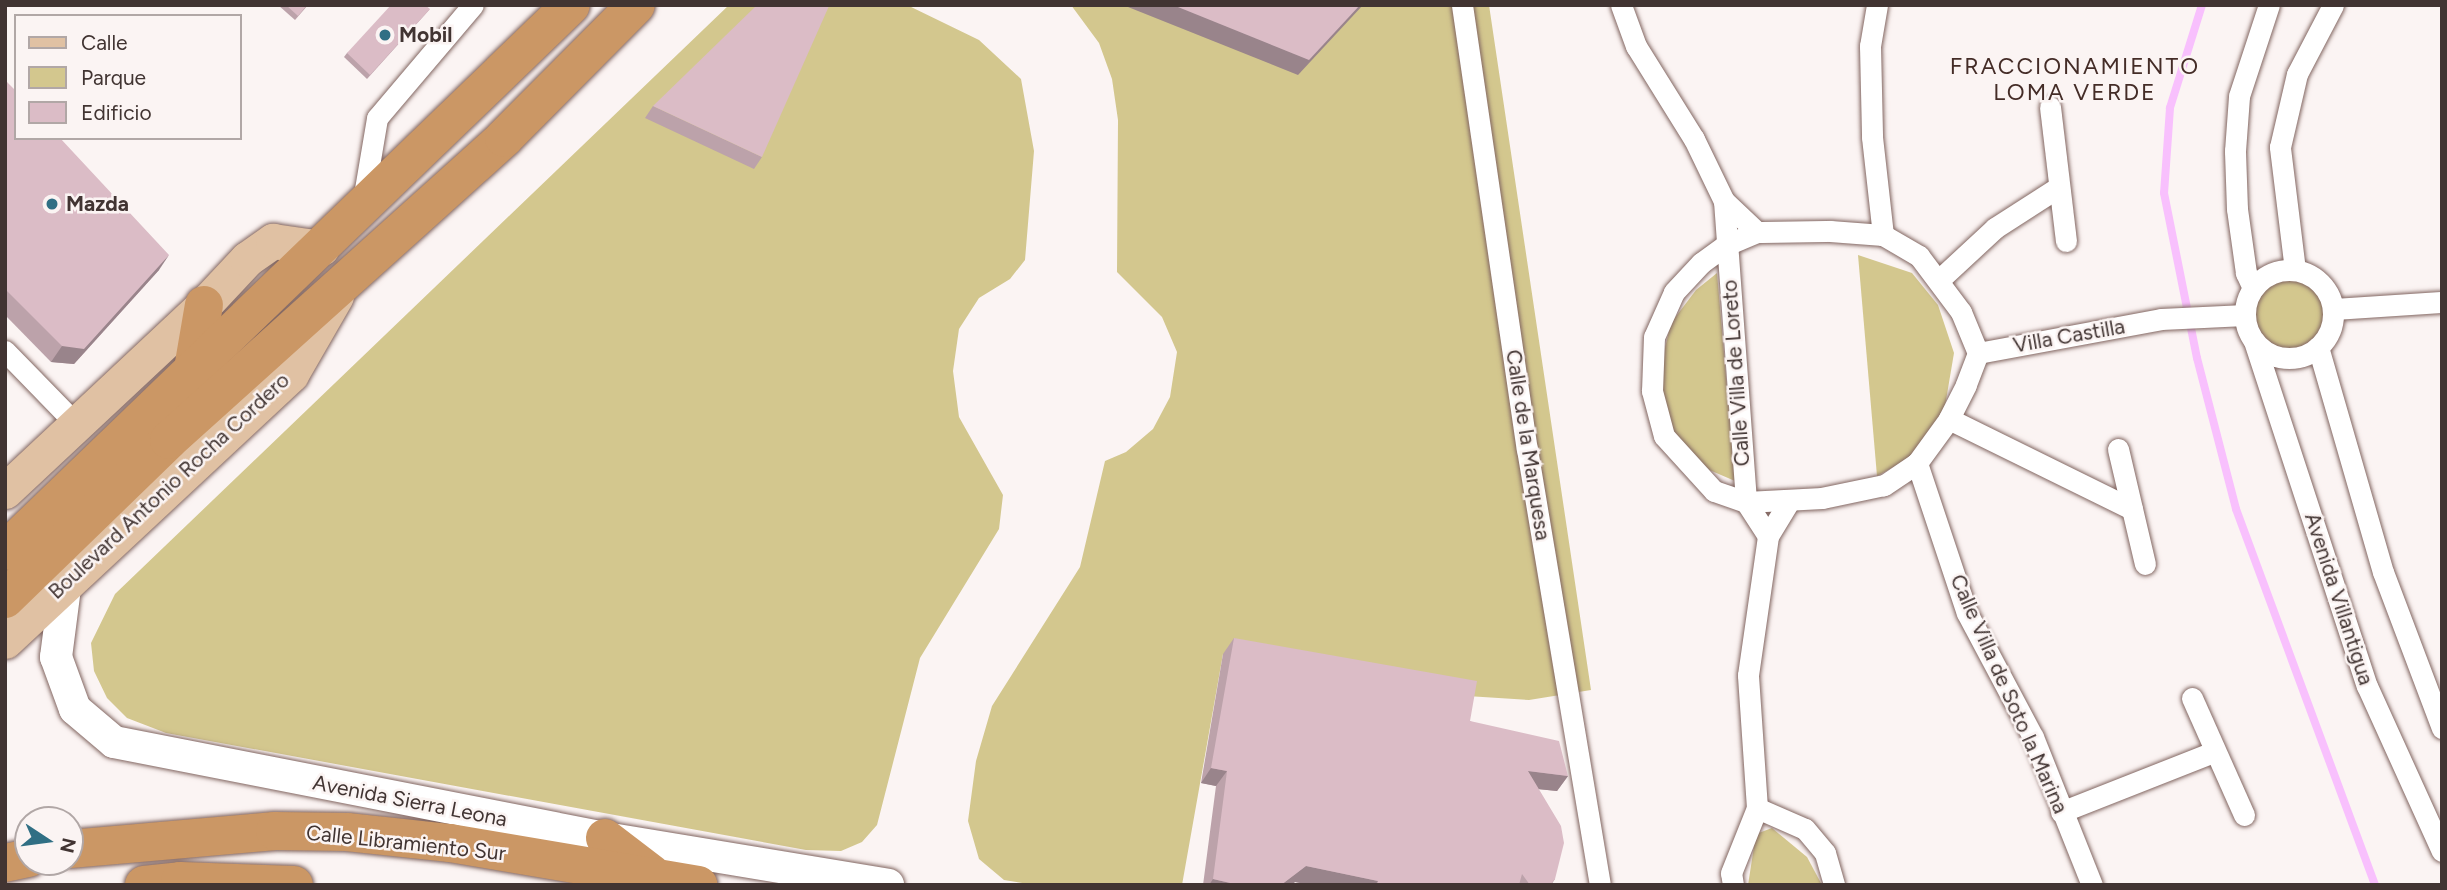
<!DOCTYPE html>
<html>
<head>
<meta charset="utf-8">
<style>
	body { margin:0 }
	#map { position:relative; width:2447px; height:890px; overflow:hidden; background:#fbf4f3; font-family:Figtree,sans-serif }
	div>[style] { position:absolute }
	.green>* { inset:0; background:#d3c78e }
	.round { border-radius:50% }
	.stream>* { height:8px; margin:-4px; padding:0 4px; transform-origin:4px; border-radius:4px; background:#f8c0fd }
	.roads { filter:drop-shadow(0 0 2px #826661) drop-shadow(0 0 2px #826661) }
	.street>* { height:21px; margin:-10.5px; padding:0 10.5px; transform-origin:10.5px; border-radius:10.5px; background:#fff }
	.street>.ring { margin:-10.5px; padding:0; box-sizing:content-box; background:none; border:21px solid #fff; border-radius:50% }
	.secondary>* { height:32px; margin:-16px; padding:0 16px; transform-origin:16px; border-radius:16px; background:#fff }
	.primary>* { height:35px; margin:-17.5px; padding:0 17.5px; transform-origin:17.5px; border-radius:17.5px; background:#e0c1a3 }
	.highway>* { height:38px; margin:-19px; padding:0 19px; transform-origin:19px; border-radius:19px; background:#cb9765 }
	.wall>* { inset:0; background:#bca2aa }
	.shaded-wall>* { inset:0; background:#99848b }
	.building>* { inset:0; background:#dbbcc6 }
	.dots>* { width:19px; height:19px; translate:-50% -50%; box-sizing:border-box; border:4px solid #fbf4f3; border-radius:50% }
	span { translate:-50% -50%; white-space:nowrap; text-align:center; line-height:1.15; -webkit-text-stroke:5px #fbf4f3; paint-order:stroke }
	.poi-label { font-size:21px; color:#413432; font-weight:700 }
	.left { translate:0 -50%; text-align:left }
	.street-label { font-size:21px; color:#413432 }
	.neighbourhood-label { font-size:23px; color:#442c27; letter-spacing:2px }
	.frame { position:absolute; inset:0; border:7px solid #413432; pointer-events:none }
	.legend { position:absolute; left:14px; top:14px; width:228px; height:126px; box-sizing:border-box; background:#fbf4f3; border:2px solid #b1a7a6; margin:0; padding:9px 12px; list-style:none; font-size:21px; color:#413432 }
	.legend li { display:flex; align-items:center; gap:14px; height:35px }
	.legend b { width:35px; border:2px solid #b1a7a6 }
	.north { position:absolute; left:14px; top:806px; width:70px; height:70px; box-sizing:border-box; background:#fbf4f3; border:2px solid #b1a7a6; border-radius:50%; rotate:103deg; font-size:19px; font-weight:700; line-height:28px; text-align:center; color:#413432 }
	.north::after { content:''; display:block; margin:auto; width:24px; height:32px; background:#306f84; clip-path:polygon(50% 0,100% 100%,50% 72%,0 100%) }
</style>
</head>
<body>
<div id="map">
	<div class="green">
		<div style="clip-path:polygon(729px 5px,907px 5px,979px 40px,1021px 79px,1034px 151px,1025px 260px,1010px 279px,979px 298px,959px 329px,953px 371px,959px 417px,1003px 495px,999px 529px,920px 658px,877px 825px,862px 842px,841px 851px,806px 850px,166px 733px,127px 718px,107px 698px,94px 671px,91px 643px,115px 594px)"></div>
		<div style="clip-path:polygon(1071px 5px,1489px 5px,1591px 690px,1529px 700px,1467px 696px,1223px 654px,1182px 885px,1035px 885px,1004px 880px,979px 859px,968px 821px,976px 761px,992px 706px,1080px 567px,1105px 461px,1126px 452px,1153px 429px,1170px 397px,1177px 352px,1162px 317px,1117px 272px,1118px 120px,1112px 79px,1099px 43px)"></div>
		<div style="clip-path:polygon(1858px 255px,1912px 273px,1938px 305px,1954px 353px,1944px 412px,1910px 458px,1877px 476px)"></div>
		<div style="clip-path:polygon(1717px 273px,1735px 481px,1700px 466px,1675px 435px,1662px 395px,1662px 360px,1671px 323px,1696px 290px)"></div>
		<div class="round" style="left:2254px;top:280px;width:70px;height:70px"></div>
		<div style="clip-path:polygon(1772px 828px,1807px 857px,1822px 885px,1748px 885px,1756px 834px)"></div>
	</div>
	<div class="stream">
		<div style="left:2202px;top:5px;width:108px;rotate:107.3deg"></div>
		<div style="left:2170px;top:108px;width:85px;rotate:94deg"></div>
		<div style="left:2164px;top:193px;width:168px;rotate:78.7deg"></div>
		<div style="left:2197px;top:358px;width:156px;rotate:75.5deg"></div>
		<div style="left:2236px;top:509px;width:401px;rotate:69.7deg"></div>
	</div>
	<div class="roads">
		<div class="street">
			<div style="left:1462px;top:5px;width:449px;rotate:81.7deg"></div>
			<div style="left:1527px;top:449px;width:440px;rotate:80.5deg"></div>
			<div style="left:1621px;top:5px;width:44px;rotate:69.9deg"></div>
			<div style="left:1636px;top:46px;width:110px;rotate:58.1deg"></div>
			<div style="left:1694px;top:139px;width:69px;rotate:64.2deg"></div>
			<div style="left:1724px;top:201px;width:45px;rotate:43.2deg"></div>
			<div style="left:1877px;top:5px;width:42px;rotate:99.7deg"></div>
			<div style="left:1870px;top:46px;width:91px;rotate:88.7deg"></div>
			<div style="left:1872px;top:137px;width:99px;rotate:83.6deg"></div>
			<div style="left:2050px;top:107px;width:135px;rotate:83.2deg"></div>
			<div style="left:363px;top:201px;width:84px;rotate:-80.4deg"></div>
			<div style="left:377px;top:118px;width:148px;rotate:-49.7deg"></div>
			<div style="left:1724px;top:201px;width:302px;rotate:85.8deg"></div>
			<div style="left:1746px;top:502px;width:40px;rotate:57.1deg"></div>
			<div style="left:1830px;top:231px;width:53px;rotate:4.3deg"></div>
			<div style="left:1883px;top:235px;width:42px;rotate:30.3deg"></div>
			<div style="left:1919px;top:256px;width:70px;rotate:53.1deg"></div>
			<div style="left:1961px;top:312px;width:44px;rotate:67.5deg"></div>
			<div style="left:1978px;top:353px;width:34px;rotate:111deg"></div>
			<div style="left:1966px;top:385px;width:38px;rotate:117deg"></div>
			<div style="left:1949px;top:419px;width:54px;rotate:126deg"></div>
			<div style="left:1917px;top:463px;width:40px;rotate:146deg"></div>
			<div style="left:1884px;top:485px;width:63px;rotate:168.2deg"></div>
			<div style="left:1822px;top:498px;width:76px;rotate:177deg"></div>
			<div style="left:1746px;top:502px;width:34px;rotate:-161deg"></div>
			<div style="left:1714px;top:491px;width:74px;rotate:-132.3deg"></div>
			<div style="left:1664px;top:436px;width:47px;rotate:-104.9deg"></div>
			<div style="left:1652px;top:391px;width:54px;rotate:-87.9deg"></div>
			<div style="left:1654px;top:337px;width:49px;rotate:-66deg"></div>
			<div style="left:1674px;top:292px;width:40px;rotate:-47deg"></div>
			<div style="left:1701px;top:263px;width:31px;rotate:-36deg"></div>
			<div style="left:1726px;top:245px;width:34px;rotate:-23deg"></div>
			<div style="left:1757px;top:232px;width:73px;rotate:-0.8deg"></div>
			<div style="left:2295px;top:270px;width:124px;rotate:-97deg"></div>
			<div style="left:2280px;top:147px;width:75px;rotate:-76.9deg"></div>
			<div style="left:2297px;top:74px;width:78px;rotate:-62.4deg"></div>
			<div class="ring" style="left:2245px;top:270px;width:67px;height:67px"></div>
			<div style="left:1940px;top:279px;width:75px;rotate:-42.8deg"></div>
			<div style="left:1995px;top:228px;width:74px;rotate:-32.8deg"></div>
			<div style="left:2253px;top:288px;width:17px;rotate:-115deg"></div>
			<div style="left:2246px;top:273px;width:65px;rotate:-98deg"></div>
			<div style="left:2237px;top:209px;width:58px;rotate:-92deg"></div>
			<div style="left:2235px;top:151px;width:55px;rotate:-85.8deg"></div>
			<div style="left:2239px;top:96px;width:96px;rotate:-71.8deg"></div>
			<div style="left:2333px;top:309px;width:109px;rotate:-3.7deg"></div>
			<div style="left:2254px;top:341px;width:363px;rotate:71.9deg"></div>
			<div style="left:2367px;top:686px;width:181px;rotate:65.6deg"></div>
			<div style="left:2318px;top:347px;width:234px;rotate:73.9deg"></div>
			<div style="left:2383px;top:572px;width:167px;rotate:69.3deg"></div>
			<div style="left:5px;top:351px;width:102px;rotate:45.8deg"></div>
			<div style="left:1978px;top:353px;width:186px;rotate:-10.5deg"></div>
			<div style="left:2161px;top:319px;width:84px;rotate:-2.7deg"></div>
			<div style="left:1949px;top:419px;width:204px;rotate:26.2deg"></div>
			<div style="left:2118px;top:449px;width:118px;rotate:76.8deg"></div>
			<div style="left:1917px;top:463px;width:158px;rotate:71.6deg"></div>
			<div style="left:1967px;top:613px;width:140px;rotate:62deg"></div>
			<div style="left:2033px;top:737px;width:159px;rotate:68.3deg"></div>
			<div style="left:2192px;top:698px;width:128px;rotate:66deg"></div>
			<div style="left:1757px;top:808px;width:52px;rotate:23.6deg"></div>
			<div style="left:1805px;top:829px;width:31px;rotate:50deg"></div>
			<div style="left:1825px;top:853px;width:33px;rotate:74deg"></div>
			<div style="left:2061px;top:812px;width:163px;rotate:-21.5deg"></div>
			<div style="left:1733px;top:885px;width:12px;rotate:-99deg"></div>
			<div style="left:1731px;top:873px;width:70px;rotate:-68.2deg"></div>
			<div style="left:1757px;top:808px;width:133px;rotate:-93.9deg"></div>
			<div style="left:1748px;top:675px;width:140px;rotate:-81.8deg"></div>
			<div style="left:1768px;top:536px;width:42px;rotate:-58.6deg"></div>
		</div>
		<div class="secondary">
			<div style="left:66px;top:580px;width:78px;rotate:97.4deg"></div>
			<div style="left:56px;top:657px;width:55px;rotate:69.9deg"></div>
			<div style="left:75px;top:709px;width:51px;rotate:40.2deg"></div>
			<div style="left:114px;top:742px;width:500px;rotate:11.06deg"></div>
			<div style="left:605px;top:838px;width:287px;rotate:9.4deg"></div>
		</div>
		<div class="primary">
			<div style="left:5px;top:491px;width:272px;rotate:-43.1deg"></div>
			<div style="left:204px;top:305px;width:63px;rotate:-46.9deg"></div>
			<div style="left:247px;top:259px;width:32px;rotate:-35deg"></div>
			<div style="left:273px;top:241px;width:49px;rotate:8.3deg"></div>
			<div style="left:5px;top:641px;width:391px;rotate:-43deg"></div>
			<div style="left:291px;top:374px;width:90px;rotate:-60deg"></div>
		</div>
		<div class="highway">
			<div style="left:192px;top:375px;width:71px;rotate:-80.3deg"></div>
			<div style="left:5px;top:551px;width:786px;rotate:-43.97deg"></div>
			<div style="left:5px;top:599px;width:228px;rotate:-44.1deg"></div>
			<div style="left:169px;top:440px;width:451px;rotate:-42deg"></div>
			<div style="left:504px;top:138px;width:187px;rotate:-45.2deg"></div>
			<div style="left:605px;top:838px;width:59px;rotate:37.5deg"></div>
			<div style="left:70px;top:849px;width:206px;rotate:-5deg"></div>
			<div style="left:275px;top:831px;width:72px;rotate:0.8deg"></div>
			<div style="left:347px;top:832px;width:104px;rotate:6.1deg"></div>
			<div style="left:450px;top:843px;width:252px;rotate:9.6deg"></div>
			<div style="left:5px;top:863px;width:24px;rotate:-12deg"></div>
			<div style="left:144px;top:885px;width:36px;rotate:-6deg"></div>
			<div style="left:180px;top:881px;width:114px;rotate:2deg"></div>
		</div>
	</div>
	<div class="wall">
		<div style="clip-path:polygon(278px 5px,308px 5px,295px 20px)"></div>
		<div style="clip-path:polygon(430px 9px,367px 79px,344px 57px,347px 53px)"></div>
		<div style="clip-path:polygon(5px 80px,159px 270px,74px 364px,51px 362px,5px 315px)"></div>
		<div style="clip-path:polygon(653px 106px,762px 157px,754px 169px,645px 118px)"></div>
		<div style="clip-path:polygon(1234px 638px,1470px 721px,1568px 776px,1557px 791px,1538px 789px,1555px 879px,1551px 885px,1311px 885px,1295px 882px,1291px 885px,1203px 885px,1216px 786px,1201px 783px,1223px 654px)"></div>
	</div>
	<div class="shaded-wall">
		<div style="clip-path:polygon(1123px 5px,1363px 5px,1298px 75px)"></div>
		<div style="clip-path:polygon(169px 255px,159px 270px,74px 364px,51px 362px,62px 346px)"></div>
		<div style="clip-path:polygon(1211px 768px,1227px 771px,1216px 786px,1201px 783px)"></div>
		<div style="clip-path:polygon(1528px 771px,1568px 776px,1557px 791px,1517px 787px)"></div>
		<div style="clip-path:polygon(1306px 866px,1378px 881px,1375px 885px,1311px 885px,1295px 882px,1291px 885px,1281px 885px)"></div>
		<div style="clip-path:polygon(1213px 879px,1239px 885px,1209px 885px)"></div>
	</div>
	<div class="building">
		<div style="clip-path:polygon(286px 5px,307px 5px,298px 16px)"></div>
		<div style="clip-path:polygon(391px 5px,425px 5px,430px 9px,370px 75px,347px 53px)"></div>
		<div style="clip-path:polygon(757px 5px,829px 6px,762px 157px,653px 106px)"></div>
		<div style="clip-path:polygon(1173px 5px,1360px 5px,1309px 60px)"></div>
		<div style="clip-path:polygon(5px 80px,16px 91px,16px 138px,60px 138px,169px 255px,84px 349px,62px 346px,5px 289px)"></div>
		<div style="clip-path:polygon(1234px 638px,1477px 681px,1470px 721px,1559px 741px,1568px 776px,1528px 771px,1561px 826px,1564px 843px,1555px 879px,1550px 885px,1530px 885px,1522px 874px,1519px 885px,1377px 885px,1378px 881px,1306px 866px,1281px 885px,1239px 885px,1213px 879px,1227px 771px,1211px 768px)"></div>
	</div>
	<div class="dots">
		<div style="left:385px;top:35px;background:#306f84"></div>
		<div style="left:52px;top:204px;background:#306f84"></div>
	</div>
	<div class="poi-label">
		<span class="left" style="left:399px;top:35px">Mobil</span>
		<span class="left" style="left:66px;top:204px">Mazda</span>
	</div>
	<div class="street-label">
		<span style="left:2069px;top:336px;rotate:-10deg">Villa Castilla</span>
		<span style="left:1736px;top:373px;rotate:-94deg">Calle Villa de Loreto</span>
		<span style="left:1528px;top:445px;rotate:81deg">Calle de la Marquesa</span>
		<span style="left:169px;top:486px;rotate:-43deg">Boulevard Antonio Rocha Cordero</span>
		<span style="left:2339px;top:599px;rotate:72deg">Avenida Villantigua</span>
		<span style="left:2009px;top:694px;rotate:66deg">Calle Villa de Soto la Marina</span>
		<span style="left:410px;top:801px;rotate:11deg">Avenida Sierra Leona</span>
		<span style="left:406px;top:843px;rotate:6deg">Calle Libramiento Sur</span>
	</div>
	<div class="neighbourhood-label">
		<span style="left:2075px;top:79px">FRACCIONAMIENTO<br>LOMA VERDE</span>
	</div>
	<div class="frame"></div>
	<ul class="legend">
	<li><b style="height:9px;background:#e0c1a3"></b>Calle</li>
	<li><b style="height:19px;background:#d3c78e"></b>Parque</li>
	<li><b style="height:19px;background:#dbbcc6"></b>Edificio</li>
	</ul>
	<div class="north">N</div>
</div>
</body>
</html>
